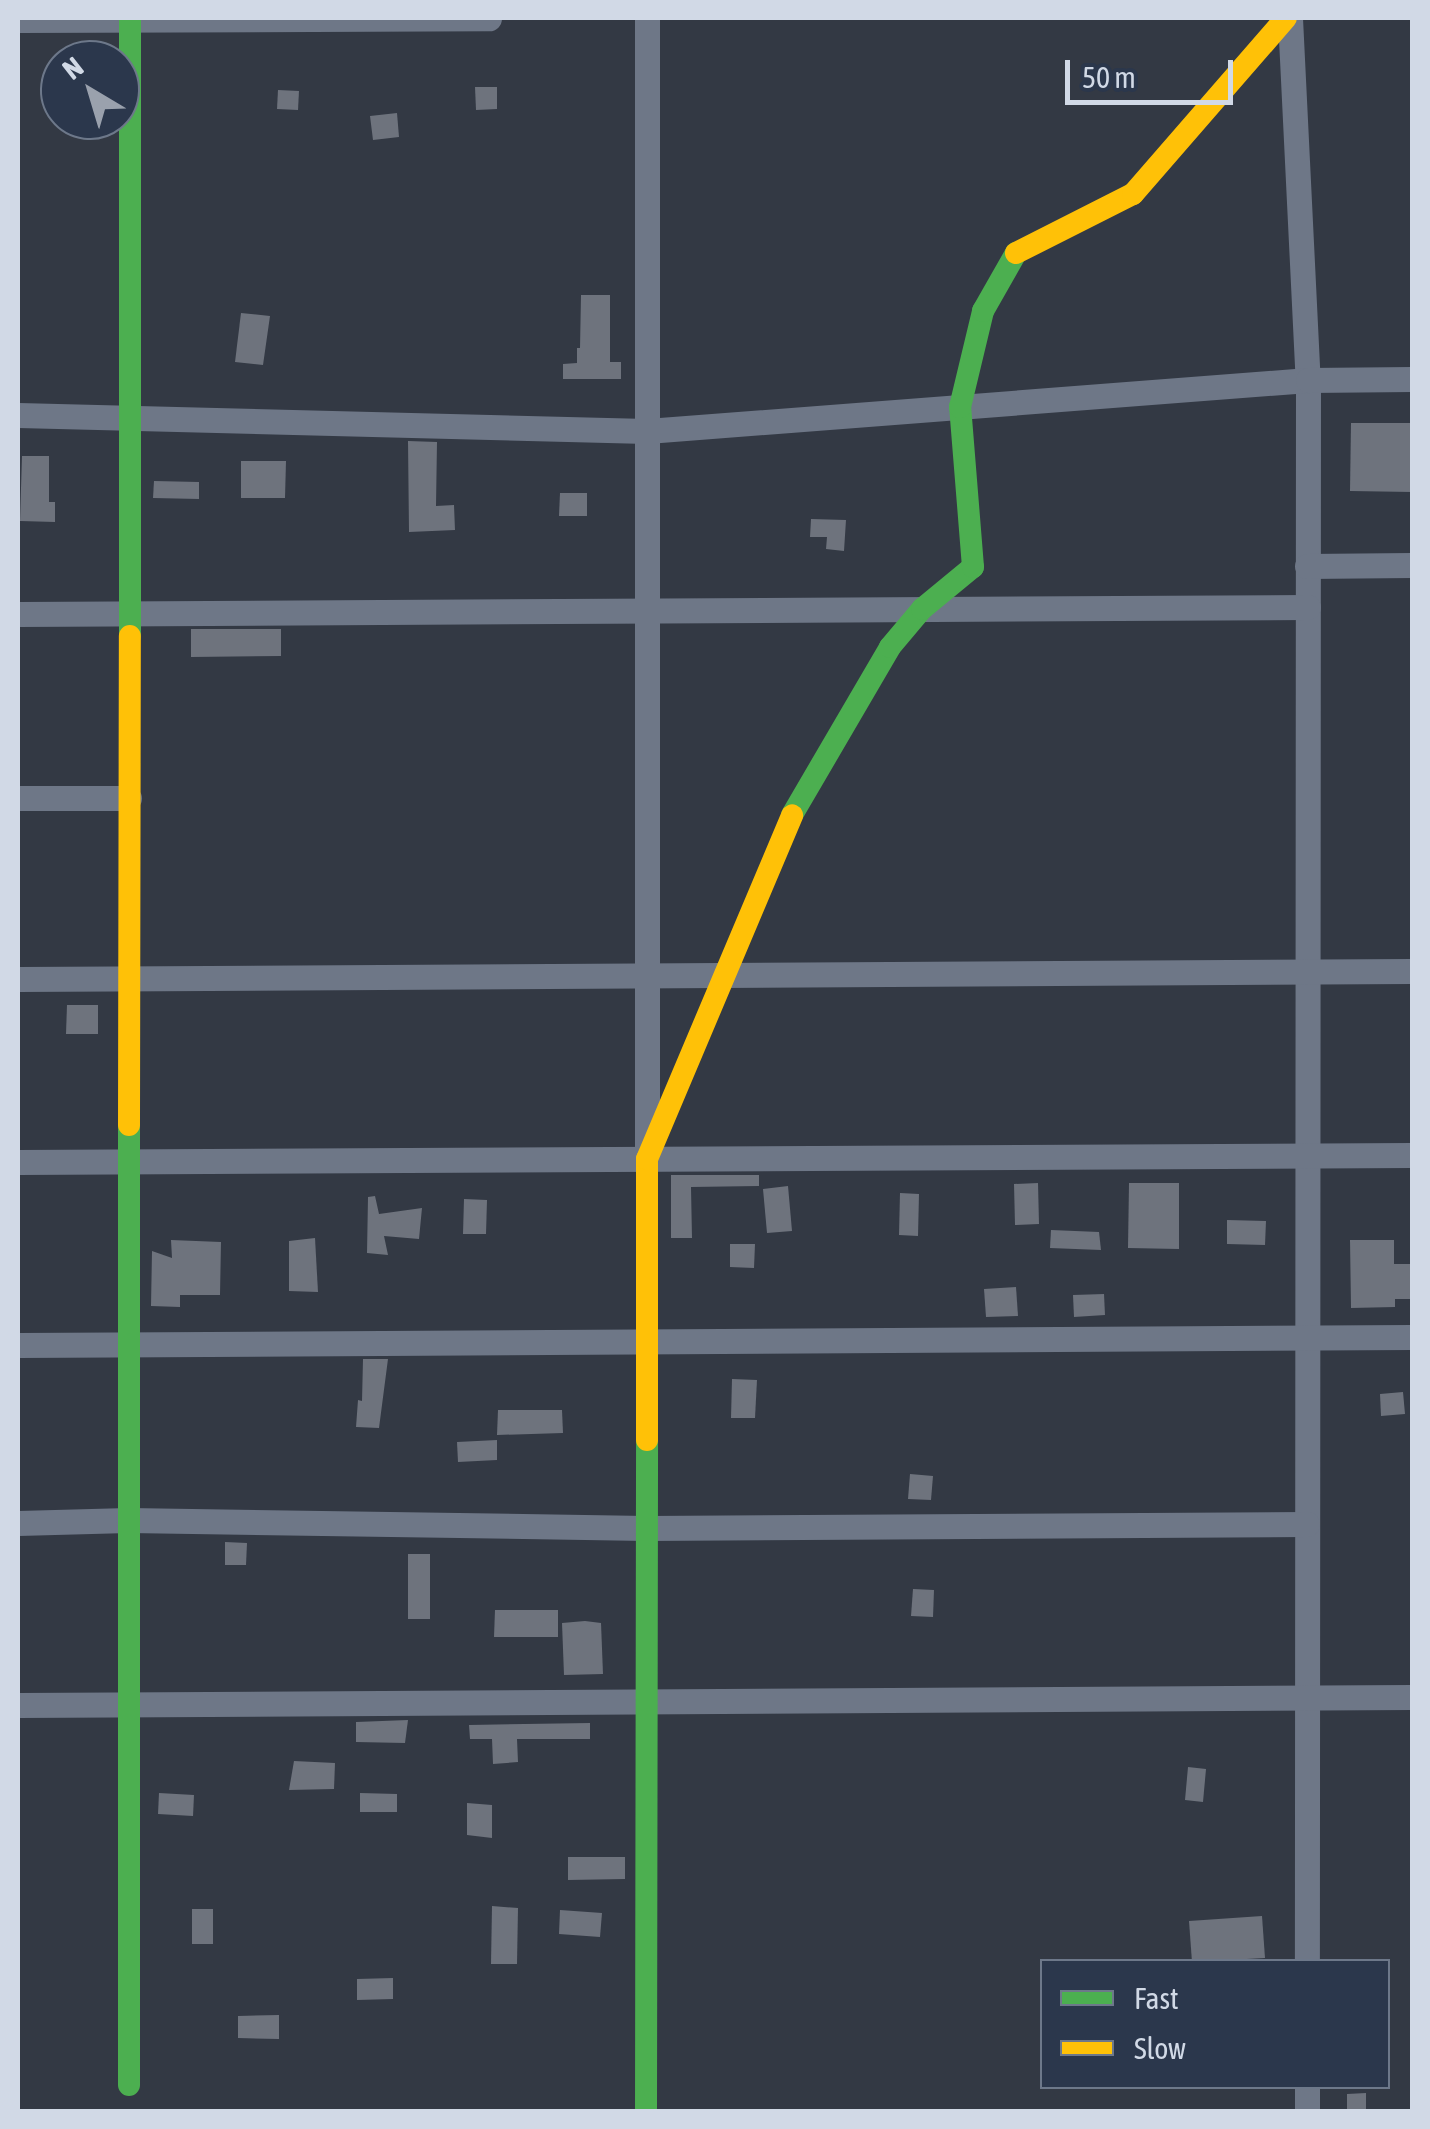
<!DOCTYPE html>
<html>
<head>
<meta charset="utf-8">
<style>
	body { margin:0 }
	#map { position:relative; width:1430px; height:2129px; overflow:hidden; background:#333944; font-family:"Asap Condensed",sans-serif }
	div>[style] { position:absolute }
	.building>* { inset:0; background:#6e737d }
	.street>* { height:25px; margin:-12.5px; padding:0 12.5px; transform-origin:12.5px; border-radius:12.5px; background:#6e7787 }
	.fast>* { height:22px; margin:-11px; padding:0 11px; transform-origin:11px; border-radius:11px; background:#4caf50 }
	.slow>* { height:22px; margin:-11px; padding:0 11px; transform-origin:11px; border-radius:11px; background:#ffc107 }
	span { translate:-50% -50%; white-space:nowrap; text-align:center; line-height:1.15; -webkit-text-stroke:10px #2b374c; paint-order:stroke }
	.frame { position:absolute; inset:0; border:20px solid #d1d9e6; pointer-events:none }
	.legend { position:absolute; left:1040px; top:1959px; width:350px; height:130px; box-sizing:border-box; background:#2b374c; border:2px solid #6d788a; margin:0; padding:12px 18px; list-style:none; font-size:30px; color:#d1d9e6 }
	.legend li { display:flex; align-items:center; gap:20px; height:50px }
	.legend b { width:50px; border:2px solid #6d788a }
	.north { position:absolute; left:40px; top:40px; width:100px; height:100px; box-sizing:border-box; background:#2b374c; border:2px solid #6d788a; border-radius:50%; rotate:322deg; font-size:28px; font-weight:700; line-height:40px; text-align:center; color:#d1d9e6 }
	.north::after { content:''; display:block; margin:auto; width:35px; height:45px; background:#9aa1ad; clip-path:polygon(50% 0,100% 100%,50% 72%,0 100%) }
	.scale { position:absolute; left:1065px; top:60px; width:168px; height:45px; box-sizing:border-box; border:5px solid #d1d9e6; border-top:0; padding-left:12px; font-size:30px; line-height:35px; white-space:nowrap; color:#d1d9e6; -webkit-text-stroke:8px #2b374c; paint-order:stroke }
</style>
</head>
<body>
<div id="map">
	<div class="building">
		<div style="clip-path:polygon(475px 87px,497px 87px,497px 109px,476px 110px)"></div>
		<div style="clip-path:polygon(278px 90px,299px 91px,298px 110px,277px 109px)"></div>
		<div style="clip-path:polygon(397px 113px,399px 137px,373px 140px,370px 116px)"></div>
		<div style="clip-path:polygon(581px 295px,610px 295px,610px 362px,621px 362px,621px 379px,563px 379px,563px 364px,577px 363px,577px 348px,580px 348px)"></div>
		<div style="clip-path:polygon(241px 313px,270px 316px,263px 365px,235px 362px)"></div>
		<div style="clip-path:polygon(1351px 423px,1412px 423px,1412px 492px,1350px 491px)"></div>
		<div style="clip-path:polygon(408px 441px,437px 442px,436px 506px,454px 505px,455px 530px,409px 532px)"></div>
		<div style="clip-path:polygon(22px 456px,49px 456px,49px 502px,55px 502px,55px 522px,20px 521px)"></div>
		<div style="clip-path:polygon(241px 461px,286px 461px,285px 498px,241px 498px)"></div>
		<div style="clip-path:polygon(154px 481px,199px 482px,199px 499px,153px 498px)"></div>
		<div style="clip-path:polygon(560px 493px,587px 493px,587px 516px,559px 516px)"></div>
		<div style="clip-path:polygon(811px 519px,846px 520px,844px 551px,826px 549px,827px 537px,810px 537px)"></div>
		<div style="clip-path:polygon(191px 629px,281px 629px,281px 656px,191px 657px)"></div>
		<div style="clip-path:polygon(67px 1005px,98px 1005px,98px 1034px,66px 1034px)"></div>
		<div style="clip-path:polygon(671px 1175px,759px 1175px,759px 1186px,691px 1187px,692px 1238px,671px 1238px)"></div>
		<div style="clip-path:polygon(1038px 1183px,1039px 1224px,1015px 1225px,1014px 1184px)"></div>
		<div style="clip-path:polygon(1129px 1183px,1179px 1183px,1179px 1249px,1128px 1248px)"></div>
		<div style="clip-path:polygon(788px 1186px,792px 1231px,767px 1233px,763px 1189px)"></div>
		<div style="clip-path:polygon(900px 1193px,919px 1194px,918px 1236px,899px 1235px)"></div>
		<div style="clip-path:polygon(375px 1196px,379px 1214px,422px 1208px,419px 1239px,384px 1236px,388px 1255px,367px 1253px,368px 1197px)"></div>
		<div style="clip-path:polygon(464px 1199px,487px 1200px,486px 1234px,463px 1234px)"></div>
		<div style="clip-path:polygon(1227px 1220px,1266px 1221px,1265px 1245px,1227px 1244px)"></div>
		<div style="clip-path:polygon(1051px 1230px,1099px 1232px,1101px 1250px,1050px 1248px)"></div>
		<div style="clip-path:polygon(315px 1238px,318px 1292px,289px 1291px,289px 1241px)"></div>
		<div style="clip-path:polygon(171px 1240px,221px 1242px,220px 1295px,180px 1295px,180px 1307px,151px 1306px,152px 1251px,172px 1258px)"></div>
		<div style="clip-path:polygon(1350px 1240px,1394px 1240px,1394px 1264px,1412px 1264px,1412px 1299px,1395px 1299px,1395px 1307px,1351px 1308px)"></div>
		<div style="clip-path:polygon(730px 1244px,755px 1244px,754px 1268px,730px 1267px)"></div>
		<div style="clip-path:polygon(1016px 1287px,1018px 1316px,986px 1317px,984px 1289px)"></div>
		<div style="clip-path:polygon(1104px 1294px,1105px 1315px,1074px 1317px,1073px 1295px)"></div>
		<div style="clip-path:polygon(363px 1359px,388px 1359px,379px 1428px,356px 1427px,358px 1400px,362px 1401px)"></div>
		<div style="clip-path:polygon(732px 1379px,757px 1380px,755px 1418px,731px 1418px)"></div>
		<div style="clip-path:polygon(1403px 1392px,1405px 1414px,1381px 1416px,1380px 1394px)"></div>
		<div style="clip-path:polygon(498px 1410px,562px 1410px,563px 1433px,497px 1435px)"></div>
		<div style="clip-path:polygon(497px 1440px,497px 1460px,458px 1462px,457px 1442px)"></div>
		<div style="clip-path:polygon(910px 1474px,933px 1476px,931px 1500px,908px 1499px)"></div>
		<div style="clip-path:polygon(225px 1542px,247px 1543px,246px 1565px,225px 1565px)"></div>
		<div style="clip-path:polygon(408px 1554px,430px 1554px,430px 1619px,408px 1619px)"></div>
		<div style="clip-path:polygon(913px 1589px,934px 1590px,933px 1617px,911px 1616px)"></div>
		<div style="clip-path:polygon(495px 1610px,558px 1610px,558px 1637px,494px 1637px)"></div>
		<div style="clip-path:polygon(585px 1621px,601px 1623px,603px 1674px,564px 1675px,562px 1623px)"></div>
		<div style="clip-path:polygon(408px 1720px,405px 1743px,356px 1742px,356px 1722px)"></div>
		<div style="clip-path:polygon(590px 1723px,590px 1739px,517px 1739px,518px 1762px,493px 1764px,492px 1739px,470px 1739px,469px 1725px)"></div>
		<div style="clip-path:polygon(294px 1761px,335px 1763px,334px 1789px,289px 1790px)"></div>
		<div style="clip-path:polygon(1188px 1767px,1206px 1769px,1203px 1802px,1185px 1800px)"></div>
		<div style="clip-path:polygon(159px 1793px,194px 1795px,193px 1816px,158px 1814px)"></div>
		<div style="clip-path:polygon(360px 1793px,397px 1794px,397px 1812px,360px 1812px)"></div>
		<div style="clip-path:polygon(467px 1803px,492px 1805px,492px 1838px,467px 1835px)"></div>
		<div style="clip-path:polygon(568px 1857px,625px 1857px,625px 1879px,568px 1880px)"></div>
		<div style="clip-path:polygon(492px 1906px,518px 1908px,517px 1964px,491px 1964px)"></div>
		<div style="clip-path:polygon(192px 1909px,213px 1909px,213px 1944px,192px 1944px)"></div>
		<div style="clip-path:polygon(560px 1910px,602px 1913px,600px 1937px,559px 1934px)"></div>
		<div style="clip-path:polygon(1262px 1916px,1265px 1958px,1192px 1962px,1189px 1921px)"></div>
		<div style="clip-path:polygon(393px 1978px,393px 1999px,357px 2000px,357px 1979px)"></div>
		<div style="clip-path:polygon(279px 2015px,279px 2039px,238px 2038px,238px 2016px)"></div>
		<div style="clip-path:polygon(1366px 2093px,1366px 2112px,1347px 2112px,1347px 2094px)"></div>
	</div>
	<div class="street">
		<div style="left:1290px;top:18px;width:362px;rotate:87.2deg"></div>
		<div style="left:1308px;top:380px;width:1582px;rotate:90.04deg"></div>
		<div style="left:18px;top:20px;width:471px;rotate:-0.2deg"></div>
		<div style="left:18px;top:415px;width:629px;rotate:1.46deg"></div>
		<div style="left:647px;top:431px;width:663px;rotate:-4.41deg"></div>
		<div style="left:1308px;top:380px;width:104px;rotate:-0.6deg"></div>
		<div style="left:1307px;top:566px;width:105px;rotate:-0.5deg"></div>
		<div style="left:18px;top:614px;width:1290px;rotate:-0.31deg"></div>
		<div style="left:18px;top:798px;width:111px"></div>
		<div style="left:18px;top:979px;width:1394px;rotate:-0.33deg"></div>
		<div style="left:647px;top:1149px;width:1131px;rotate:-90deg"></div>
		<div style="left:18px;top:1162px;width:1394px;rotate:-0.29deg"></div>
		<div style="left:18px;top:1345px;width:1394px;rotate:-0.33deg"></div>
		<div style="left:18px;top:1523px;width:110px;rotate:-1.6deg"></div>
		<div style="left:128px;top:1520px;width:518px;rotate:0.88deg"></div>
		<div style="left:646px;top:1528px;width:661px;rotate:-0.35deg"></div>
		<div style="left:18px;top:1705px;width:1394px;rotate:-0.33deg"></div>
		<div style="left:1307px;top:2112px;width:26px;rotate:-90deg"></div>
	</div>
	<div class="fast">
		<div style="left:130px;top:636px;width:617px;rotate:-90deg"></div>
		<div style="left:792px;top:815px;width:194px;rotate:-59.7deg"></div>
		<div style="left:890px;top:647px;width:50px;rotate:-49.9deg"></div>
		<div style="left:922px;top:609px;width:66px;rotate:-39.5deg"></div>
		<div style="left:973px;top:567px;width:161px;rotate:-94.6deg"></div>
		<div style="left:960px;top:407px;width:99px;rotate:-76.5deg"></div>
		<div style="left:983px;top:311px;width:67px;rotate:-60.4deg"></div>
		<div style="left:129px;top:2085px;width:960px;rotate:-90deg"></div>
		<div style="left:646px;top:2112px;width:672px;rotate:-89.91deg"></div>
	</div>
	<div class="slow">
		<div style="left:1016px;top:253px;width:131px;rotate:-26.8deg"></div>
		<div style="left:1133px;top:194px;width:233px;rotate:-49deg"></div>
		<div style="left:129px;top:1125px;width:489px;rotate:-89.9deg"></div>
		<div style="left:647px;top:1440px;width:281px;rotate:-90deg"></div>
		<div style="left:647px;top:1159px;width:373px;rotate:-67.1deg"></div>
	</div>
	<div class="frame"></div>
	<ul class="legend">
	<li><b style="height:12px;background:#4caf50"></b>Fast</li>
	<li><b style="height:12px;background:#ffc107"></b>Slow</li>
	</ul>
	<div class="north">N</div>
	<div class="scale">50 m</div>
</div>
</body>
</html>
